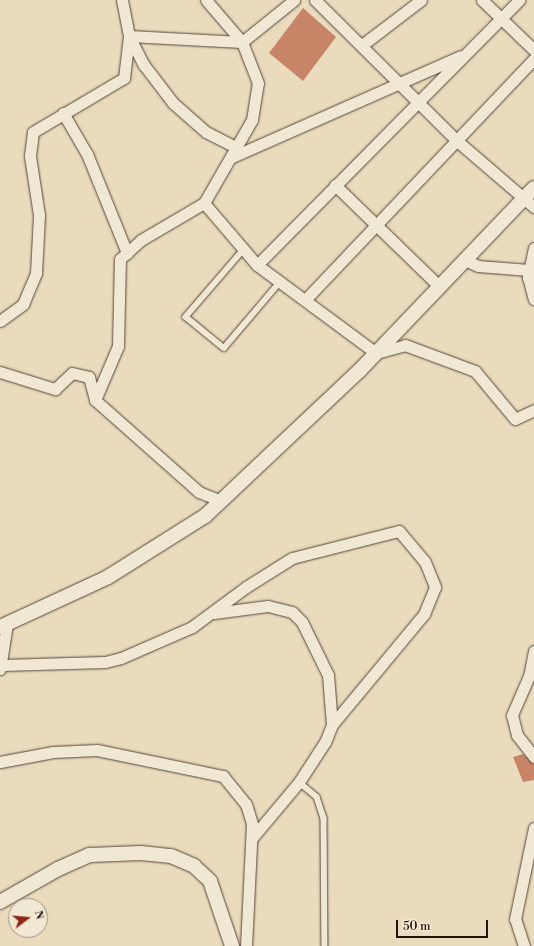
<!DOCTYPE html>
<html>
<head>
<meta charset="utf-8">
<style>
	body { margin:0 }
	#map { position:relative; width:534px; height:946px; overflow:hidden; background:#e9dbbc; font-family:"Libre Bodoni",serif }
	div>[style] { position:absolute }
	.building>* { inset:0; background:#c88467 }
	.roads { filter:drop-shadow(0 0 1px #54463a) drop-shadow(0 0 1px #54463a) }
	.service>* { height:5.5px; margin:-2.75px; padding:0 2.75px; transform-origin:2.75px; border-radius:2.75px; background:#f1e8d3 }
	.minor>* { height:11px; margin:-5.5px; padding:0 5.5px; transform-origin:5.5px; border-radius:5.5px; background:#f1e8d3 }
	.tertiary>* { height:14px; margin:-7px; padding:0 7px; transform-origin:7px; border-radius:7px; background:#f1e8d3 }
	span { translate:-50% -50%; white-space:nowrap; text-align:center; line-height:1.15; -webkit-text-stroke:3px #f1e8d3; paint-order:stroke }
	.north { position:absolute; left:8px; top:898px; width:40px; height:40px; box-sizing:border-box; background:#f1e8d3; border:1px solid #9f9384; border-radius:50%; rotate:74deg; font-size:11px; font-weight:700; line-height:16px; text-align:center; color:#23140e }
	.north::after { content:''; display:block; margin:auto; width:14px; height:18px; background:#8f2418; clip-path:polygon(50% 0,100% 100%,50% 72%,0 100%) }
	.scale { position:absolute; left:396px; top:920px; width:92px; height:18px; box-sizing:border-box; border:2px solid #23140e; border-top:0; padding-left:5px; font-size:12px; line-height:14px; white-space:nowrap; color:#23140e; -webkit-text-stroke:3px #f1e8d3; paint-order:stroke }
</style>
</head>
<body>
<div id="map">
	<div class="building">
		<div style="clip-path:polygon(303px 8px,336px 37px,303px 81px,269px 53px)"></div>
		<div style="clip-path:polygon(523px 754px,534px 764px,534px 780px,523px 782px,513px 757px)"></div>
	</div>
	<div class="roads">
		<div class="service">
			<div style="left:242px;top:252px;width:86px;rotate:130.7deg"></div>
			<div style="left:186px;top:317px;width:49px;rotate:39.2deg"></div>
			<div style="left:224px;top:348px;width:87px;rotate:-49.7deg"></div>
			<div style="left:299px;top:782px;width:23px;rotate:40deg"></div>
			<div style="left:317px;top:797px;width:22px;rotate:72deg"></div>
			<div style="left:324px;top:818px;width:128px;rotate:89.6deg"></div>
		</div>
		<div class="minor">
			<div style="left:122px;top:0;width:37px;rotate:79deg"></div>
			<div style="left:129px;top:36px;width:33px;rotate:63deg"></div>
			<div style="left:144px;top:65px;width:48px;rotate:52.7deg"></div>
			<div style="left:173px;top:103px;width:44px;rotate:41.3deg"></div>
			<div style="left:206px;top:132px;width:35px;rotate:27deg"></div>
			<div style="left:315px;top:0;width:199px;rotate:44.8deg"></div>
			<div style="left:456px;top:140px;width:103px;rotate:40.7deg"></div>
			<div style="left:482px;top:0;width:72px;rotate:43.9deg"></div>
			<div style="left:362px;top:45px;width:74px;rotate:-37.3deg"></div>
			<div style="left:63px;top:113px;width:48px;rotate:59.7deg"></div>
			<div style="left:87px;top:154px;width:107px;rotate:68deg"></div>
			<div style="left:232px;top:157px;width:250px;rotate:-23.8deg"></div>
			<div style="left:335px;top:185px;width:146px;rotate:44.2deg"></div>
			<div style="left:204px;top:203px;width:82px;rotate:49.5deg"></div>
			<div style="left:257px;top:265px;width:148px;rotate:36.5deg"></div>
			<div style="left:376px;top:353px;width:30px;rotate:-15deg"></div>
			<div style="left:405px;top:345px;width:75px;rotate:20.4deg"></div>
			<div style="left:475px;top:371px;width:62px;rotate:50.2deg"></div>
			<div style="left:515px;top:419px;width:21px;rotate:-25deg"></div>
			<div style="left:534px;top:248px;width:30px;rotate:102deg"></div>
			<div style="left:528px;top:277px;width:23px;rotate:75deg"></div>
			<div style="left:467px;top:261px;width:12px;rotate:24deg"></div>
			<div style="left:478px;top:266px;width:51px;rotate:4.5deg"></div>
			<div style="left:257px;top:265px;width:373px;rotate:-45.3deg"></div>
			<div style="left:305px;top:300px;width:332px;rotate:-46.5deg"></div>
			<div style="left:0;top:321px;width:29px;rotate:-36deg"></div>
			<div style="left:23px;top:304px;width:34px;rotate:-67deg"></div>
			<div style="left:36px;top:273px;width:58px;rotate:-87deg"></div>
			<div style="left:39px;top:215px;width:60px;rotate:-98.7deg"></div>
			<div style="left:30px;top:156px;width:24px;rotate:-83deg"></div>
			<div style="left:33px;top:132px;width:106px;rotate:-30.7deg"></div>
			<div style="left:124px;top:78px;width:42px;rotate:-83.2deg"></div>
			<div style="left:129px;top:36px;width:113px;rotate:3deg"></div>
			<div style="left:242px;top:42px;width:67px;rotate:-38.9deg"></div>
			<div style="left:0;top:372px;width:58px;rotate:17.2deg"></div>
			<div style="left:55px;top:389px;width:23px;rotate:-43deg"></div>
			<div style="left:72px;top:373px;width:17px;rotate:13deg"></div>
			<div style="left:89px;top:377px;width:24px;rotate:75deg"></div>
			<div style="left:95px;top:400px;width:139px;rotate:41.5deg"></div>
			<div style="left:199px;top:492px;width:24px;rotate:22deg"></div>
			<div style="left:95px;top:400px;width:59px;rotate:-66.9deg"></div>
			<div style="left:118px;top:346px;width:87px;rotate:-88.7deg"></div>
			<div style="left:120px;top:259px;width:28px;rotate:-42deg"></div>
			<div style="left:141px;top:240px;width:73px;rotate:-30.4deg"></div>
			<div style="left:204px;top:203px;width:96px;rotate:-60deg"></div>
			<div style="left:252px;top:120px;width:37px;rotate:-81deg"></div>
			<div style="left:258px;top:83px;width:44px;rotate:-111.3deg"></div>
			<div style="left:242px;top:42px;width:55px;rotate:-130.6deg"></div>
			<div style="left:214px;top:613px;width:54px;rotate:-7.4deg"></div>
			<div style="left:268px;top:606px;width:25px;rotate:14deg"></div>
			<div style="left:292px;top:612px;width:14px;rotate:45deg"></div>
			<div style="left:302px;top:622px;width:59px;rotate:63.9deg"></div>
			<div style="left:328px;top:675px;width:50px;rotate:85.4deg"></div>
			<div style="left:332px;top:725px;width:18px;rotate:112deg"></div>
			<div style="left:325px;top:742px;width:48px;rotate:123deg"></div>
			<div style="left:299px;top:782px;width:73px;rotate:130deg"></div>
			<div style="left:534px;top:651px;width:25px;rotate:101deg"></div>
			<div style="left:529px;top:676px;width:43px;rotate:113.6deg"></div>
			<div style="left:512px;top:715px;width:21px;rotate:76deg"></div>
			<div style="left:517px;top:735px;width:28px;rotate:52deg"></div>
			<div style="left:2px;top:665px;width:103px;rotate:-1.7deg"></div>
			<div style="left:105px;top:662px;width:16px;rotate:-14deg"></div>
			<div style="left:121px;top:658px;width:77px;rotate:-23.6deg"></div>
			<div style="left:192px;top:627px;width:67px;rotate:-36.5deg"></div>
			<div style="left:246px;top:587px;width:54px;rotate:-32.2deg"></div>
			<div style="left:292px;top:558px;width:110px;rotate:-14.2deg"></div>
			<div style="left:399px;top:531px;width:40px;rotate:50deg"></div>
			<div style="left:425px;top:562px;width:27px;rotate:68deg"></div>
			<div style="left:435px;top:587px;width:29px;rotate:112deg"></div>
			<div style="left:424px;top:614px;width:144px;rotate:129.7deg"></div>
			<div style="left:0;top:669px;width:46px;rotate:-81.2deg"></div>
			<div style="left:0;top:762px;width:54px;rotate:-10.7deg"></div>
			<div style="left:53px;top:752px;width:44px;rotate:-2.6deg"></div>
			<div style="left:97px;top:750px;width:129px;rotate:11.7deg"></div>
			<div style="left:223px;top:776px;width:36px;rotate:51deg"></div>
			<div style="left:246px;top:804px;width:21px;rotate:73deg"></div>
			<div style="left:252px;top:824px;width:122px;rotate:92.8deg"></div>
			<div style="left:524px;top:946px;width:28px;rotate:-108deg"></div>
			<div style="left:515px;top:919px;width:93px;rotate:-78.2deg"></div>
		</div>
		<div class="tertiary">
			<div style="left:0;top:627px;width:119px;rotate:-24.8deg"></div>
			<div style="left:108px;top:577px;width:115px;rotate:-32.2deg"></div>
			<div style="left:205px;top:516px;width:212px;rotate:-43.3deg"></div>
			<div style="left:359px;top:371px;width:253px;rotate:-46.3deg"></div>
			<div style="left:0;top:902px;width:67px;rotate:-29.6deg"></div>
			<div style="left:58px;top:869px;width:35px;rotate:-24deg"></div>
			<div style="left:90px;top:855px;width:51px;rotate:-2.2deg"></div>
			<div style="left:141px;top:853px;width:30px;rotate:6deg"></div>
			<div style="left:171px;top:856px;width:25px;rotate:23deg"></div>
			<div style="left:194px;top:866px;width:22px;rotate:43deg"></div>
			<div style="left:210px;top:881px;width:69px;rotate:71.3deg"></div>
		</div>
	</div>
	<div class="north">N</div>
	<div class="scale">50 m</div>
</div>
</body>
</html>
